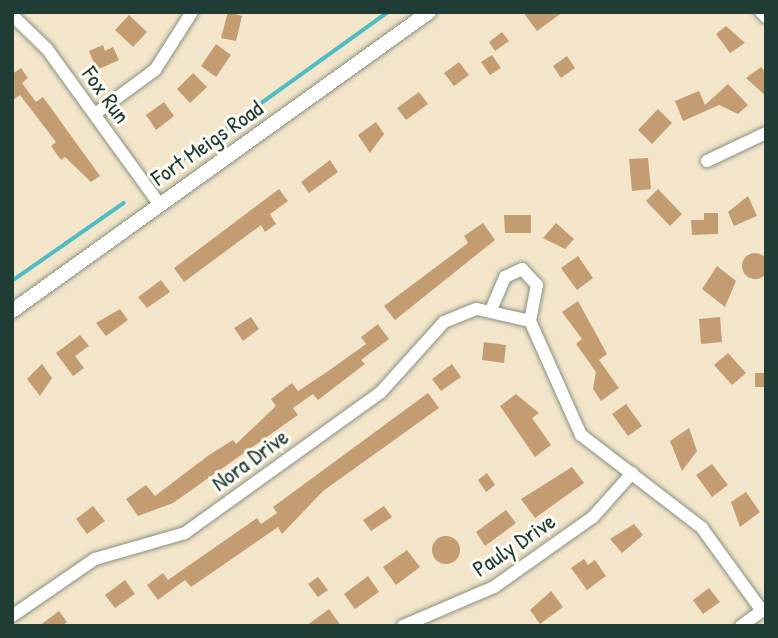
<!DOCTYPE html>
<html>
<head>
<meta charset="utf-8">
<style>
	body { margin:0 }
	#map { position:relative; width:778px; height:638px; overflow:hidden; background:#f2e5ca; font-family:"Patrick Hand",sans-serif }
	div>[style] { position:absolute }
	.stream>* { height:3.5px; margin:-1.75px; padding:0 1.75px; transform-origin:1.75px; border-radius:1.75px; background:#4ebcc4 }
	.building>* { inset:0; background:#c39d71 }
	.round { border-radius:50% }
	.roads { filter:drop-shadow(0 0 2px #88917f) drop-shadow(0 0 2px #88917f) }
	.minor>* { height:12px; margin:-6px; padding:0 6px; transform-origin:6px; border-radius:6px; background:#fff }
	.tertiary>* { height:14px; margin:-7px; padding:0 7px; transform-origin:7px; border-radius:7px; background:#fff }
	span { translate:-50% -50%; white-space:nowrap; text-align:center; line-height:1.15; -webkit-text-stroke:6px #fdfcf7; paint-order:stroke }
	.street-label { font-size:23px; color:#1f3d34 }
	.frame { position:absolute; inset:0; border:14px solid #1f3d34; pointer-events:none }
</style>
</head>
<body>
<div id="map">
	<div class="stream">
		<div style="left:164px;top:173px;width:276px;rotate:-35.7deg"></div>
		<div style="left:12px;top:281px;width:136px;rotate:-34.9deg"></div>
	</div>
	<div class="building">
		<div style="clip-path:polygon(228px 12px,242px 16px,236px 41px,221px 38px)"></div>
		<div style="clip-path:polygon(523px 12px,563px 12px,537px 31px)"></div>
		<div style="clip-path:polygon(129px 15px,147px 32px,133px 47px,115px 30px)"></div>
		<div style="clip-path:polygon(726px 26px,745px 43px,730px 53px,716px 34px)"></div>
		<div style="clip-path:polygon(502px 32px,509px 41px,495px 51px,489px 42px)"></div>
		<div style="clip-path:polygon(216px 44px,231px 55px,216px 77px,201px 66px)"></div>
		<div style="clip-path:polygon(103px 45px,105px 51px,113px 47px,119px 60px,97px 70px,89px 51px)"></div>
		<div style="clip-path:polygon(492px 55px,501px 68px,490px 75px,481px 62px)"></div>
		<div style="clip-path:polygon(567px 56px,575px 68px,561px 78px,553px 66px)"></div>
		<div style="clip-path:polygon(459px 62px,469px 75px,454px 86px,444px 73px)"></div>
		<div style="clip-path:polygon(761px 67px,766px 73px,766px 96px,746px 78px)"></div>
		<div style="clip-path:polygon(21px 68px,28px 78px,22px 83px,36px 102px,43px 97px,100px 176px,91px 182px,65px 157px,61px 160px,51px 146px,56px 142px,20px 95px,12px 101px,12px 74px)"></div>
		<div style="clip-path:polygon(193px 73px,207px 87px,190px 103px,177px 89px)"></div>
		<div style="clip-path:polygon(728px 84px,748px 105px,738px 114px,719px 105px,683px 121px,675px 101px,699px 91px,705px 105px)"></div>
		<div style="clip-path:polygon(419px 92px,428px 104px,406px 120px,397px 108px)"></div>
		<div style="clip-path:polygon(164px 102px,174px 116px,156px 130px,146px 115px)"></div>
		<div style="clip-path:polygon(658px 109px,672px 123px,652px 144px,638px 130px)"></div>
		<div style="clip-path:polygon(376px 122px,384px 134px,370px 153px,358px 135px)"></div>
		<div style="clip-path:polygon(648px 158px,651px 189px,632px 191px,629px 159px)"></div>
		<div style="clip-path:polygon(330px 160px,338px 172px,309px 193px,301px 182px)"></div>
		<div style="clip-path:polygon(279px 189px,288px 201px,270px 214px,276px 224px,265px 232px,261px 225px,184px 282px,174px 268px)"></div>
		<div style="clip-path:polygon(658px 189px,682px 214px,670px 226px,646px 201px)"></div>
		<div style="clip-path:polygon(748px 196px,757px 216px,734px 226px,728px 212px)"></div>
		<div style="clip-path:polygon(704px 213px,718px 213px,718px 234px,692px 235px,691px 220px,704px 220px)"></div>
		<div style="clip-path:polygon(504px 215px,531px 215px,531px 233px,505px 233px)"></div>
		<div style="clip-path:polygon(483px 223px,495px 240px,395px 320px,384px 306px,468px 243px,464px 236px)"></div>
		<div style="clip-path:polygon(556px 223px,574px 239px,565px 249px,543px 238px)"></div>
		<div class="round" style="left:742px;top:253px;width:26px;height:26px"></div>
		<div style="clip-path:polygon(578px 256px,593px 278px,577px 290px,561px 268px)"></div>
		<div style="clip-path:polygon(717px 266px,736px 281px,725px 307px,702px 289px)"></div>
		<div style="clip-path:polygon(161px 280px,170px 292px,147px 308px,138px 297px)"></div>
		<div style="clip-path:polygon(578px 301px,607px 354px,599px 360px,619px 388px,601px 401px,593px 389px,596px 372px,576px 344px,582px 339px,562px 312px)"></div>
		<div style="clip-path:polygon(120px 309px,128px 320px,106px 336px,96px 323px)"></div>
		<div style="clip-path:polygon(251px 317px,259px 329px,243px 341px,234px 328px)"></div>
		<div style="clip-path:polygon(720px 317px,722px 342px,701px 344px,699px 319px)"></div>
		<div style="clip-path:polygon(378px 324px,389px 339px,361px 360px,365px 364px,318px 400px,313px 394px,293px 408px,298px 415px,173px 503px,138px 516px,126px 499px,146px 485px,155px 496px,209px 455px,233px 440px,236px 444px,276px 406px,271px 399px,292px 383px,298px 391px,327px 372px,366px 344px,361px 337px)"></div>
		<div style="clip-path:polygon(80px 335px,89px 346px,75px 356px,84px 368px,73px 376px,56px 353px)"></div>
		<div style="clip-path:polygon(484px 342px,506px 345px,504px 363px,482px 360px)"></div>
		<div style="clip-path:polygon(728px 353px,746px 373px,732px 385px,714px 365px)"></div>
		<div style="clip-path:polygon(42px 364px,52px 378px,40px 396px,27px 379px)"></div>
		<div style="clip-path:polygon(452px 364px,461px 377px,441px 391px,432px 379px)"></div>
		<div style="clip-path:polygon(755px 373px,766px 373px,766px 387px,755px 387px)"></div>
		<div style="clip-path:polygon(428px 393px,439px 408px,323px 491px,282px 534px,278px 527px,191px 587px,185px 580px,158px 600px,147px 585px,163px 573px,168px 580px,257px 518px,261px 524px,277px 513px,273px 507px)"></div>
		<div style="clip-path:polygon(516px 394px,539px 413px,532px 418px,551px 445px,535px 457px,500px 406px)"></div>
		<div style="clip-path:polygon(626px 404px,642px 426px,628px 436px,612px 414px)"></div>
		<div style="clip-path:polygon(689px 428px,697px 451px,682px 471px,670px 441px)"></div>
		<div style="clip-path:polygon(712px 464px,728px 485px,712px 497px,696px 475px)"></div>
		<div style="clip-path:polygon(572px 467px,584px 483px,535px 518px,521px 499px)"></div>
		<div style="clip-path:polygon(487px 473px,495px 485px,486px 492px,478px 480px)"></div>
		<div style="clip-path:polygon(746px 492px,760px 512px,740px 527px,731px 502px)"></div>
		<div style="clip-path:polygon(93px 506px,105px 521px,87px 534px,76px 519px)"></div>
		<div style="clip-path:polygon(384px 506px,392px 517px,371px 531px,363px 520px)"></div>
		<div style="clip-path:polygon(506px 510px,516px 523px,485px 546px,476px 532px)"></div>
		<div style="clip-path:polygon(634px 524px,643px 535px,622px 553px,610px 539px)"></div>
		<div class="round" style="left:432px;top:536px;width:28px;height:28px"></div>
		<div style="clip-path:polygon(407px 550px,420px 567px,396px 585px,383px 567px)"></div>
		<div style="clip-path:polygon(584px 559px,588px 565px,595px 560px,606px 576px,587px 590px,571px 568px)"></div>
		<div style="clip-path:polygon(368px 576px,379px 592px,355px 609px,344px 594px)"></div>
		<div style="clip-path:polygon(318px 577px,328px 590px,318px 597px,308px 584px)"></div>
		<div style="clip-path:polygon(125px 580px,135px 594px,115px 608px,105px 595px)"></div>
		<div style="clip-path:polygon(709px 588px,720px 602px,703px 614px,693px 600px)"></div>
		<div style="clip-path:polygon(551px 591px,563px 607px,540px 624px,530px 610px)"></div>
		<div style="clip-path:polygon(329px 609px,341px 626px,306px 626px)"></div>
		<div style="clip-path:polygon(59px 611px,67px 622px,62px 626px,39px 626px)"></div>
	</div>
	<div class="roads">
		<div class="minor">
			<div style="left:761px;top:12px;width:7px;rotate:45deg"></div>
			<div style="left:12px;top:15px;width:49px;rotate:44.2deg"></div>
			<div style="left:47px;top:49px;width:193px;rotate:54.1deg"></div>
			<div style="left:95px;top:114px;width:74px;rotate:-36.3deg"></div>
			<div style="left:155px;top:70px;width:69px;rotate:-57.5deg"></div>
			<div style="left:707px;top:161px;width:65px;rotate:-25.4deg"></div>
			<div style="left:491px;top:310px;width:36px;rotate:-67deg"></div>
			<div style="left:505px;top:277px;width:19px;rotate:-25deg"></div>
			<div style="left:522px;top:269px;width:22px;rotate:47deg"></div>
			<div style="left:537px;top:285px;width:37px;rotate:101deg"></div>
			<div style="left:12px;top:616px;width:101px;rotate:-34.5deg"></div>
			<div style="left:95px;top:559px;width:94px;rotate:-16.1deg"></div>
			<div style="left:185px;top:533px;width:240px;rotate:-35.7deg"></div>
			<div style="left:380px;top:393px;width:96px;rotate:-48deg"></div>
			<div style="left:444px;top:322px;width:35px;rotate:-22deg"></div>
			<div style="left:477px;top:309px;width:54px;rotate:12.8deg"></div>
			<div style="left:530px;top:321px;width:125px;rotate:65.9deg"></div>
			<div style="left:581px;top:435px;width:153px;rotate:37.5deg"></div>
			<div style="left:702px;top:528px;width:102px;rotate:54.1deg"></div>
			<div style="left:403px;top:626px;width:99px;rotate:-23.2deg"></div>
			<div style="left:494px;top:587px;width:121px;rotate:-35.3deg"></div>
			<div style="left:593px;top:517px;width:59px;rotate:-48.4deg"></div>
			<div style="left:741px;top:626px;width:31px;rotate:-36deg"></div>
		</div>
		<div class="tertiary">
			<div style="left:12px;top:311px;width:513px;rotate:-35.64deg"></div>
		</div>
	</div>
	<div class="street-label">
		<span style="left:106px;top:95px;rotate:54deg">Fox Run</span>
		<span style="left:207px;top:143px;rotate:-35deg">Fort Meigs Road</span>
		<span style="left:250px;top:460px;rotate:-36deg">Nora Drive</span>
		<span style="left:514px;top:545px;rotate:-34deg">Pauly Drive</span>
	</div>
	<div class="frame"></div>
</div>
</body>
</html>
